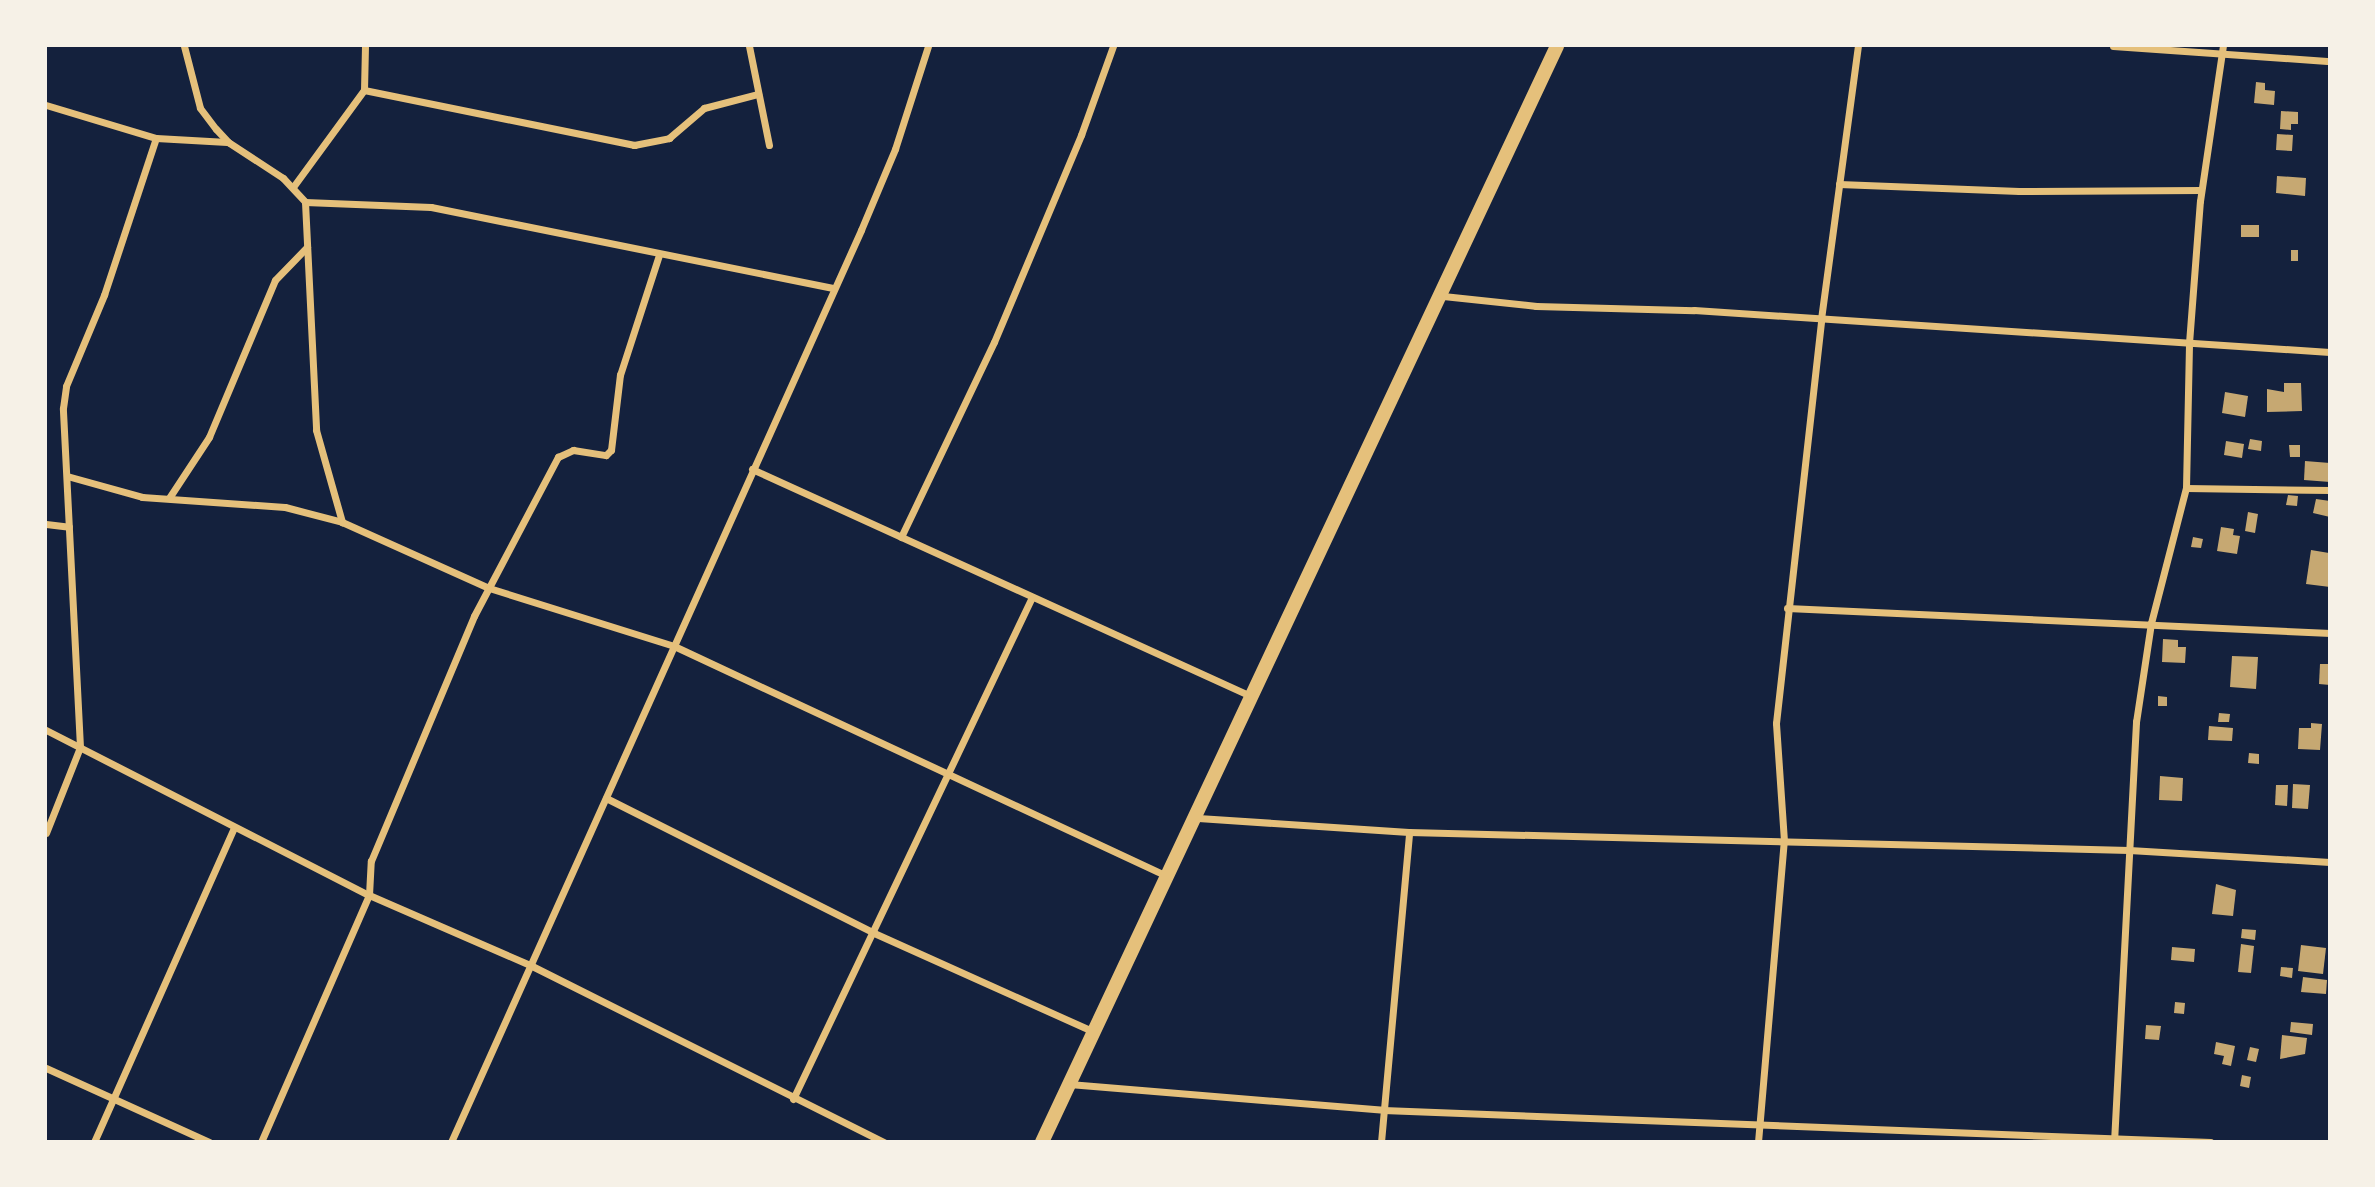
<!DOCTYPE html>
<html>
<head>
<meta charset="utf-8">
<style>
	body { margin:0 }
	#map { position:relative; width:2375px; height:1187px; overflow:hidden; background:#14213d; font-family:"Open Sans",sans-serif }
	div>[style] { position:absolute }
	.building>* { inset:0; background:#c6a872 }
	.minor>* { height:7px; margin:-3.5px; padding:0 3.5px; transform-origin:3.5px; border-radius:3.5px; background:#e5c07b }
	.primary>* { height:14px; margin:-7px; padding:0 7px; transform-origin:7px; border-radius:7px; background:#e5c07b }
	span { translate:-50% -50%; white-space:nowrap; text-align:center; line-height:1.15; -webkit-text-stroke:6px #f6f1e7; paint-order:stroke }
	.frame { position:absolute; inset:0; border:47px solid #f6f1e7; pointer-events:none }
</style>
</head>
<body>
<div id="map">
	<div class="building">
		<div style="clip-path:polygon(2256px 82px,2265px 83px,2265px 90px,2275px 91px,2274px 105px,2254px 103px)"></div>
		<div style="clip-path:polygon(2281px 111px,2298px 112px,2298px 124px,2291px 124px,2291px 130px,2280px 129px)"></div>
		<div style="clip-path:polygon(2277px 134px,2293px 135px,2292px 151px,2276px 150px)"></div>
		<div style="clip-path:polygon(2277px 176px,2306px 178px,2305px 196px,2276px 193px)"></div>
		<div style="clip-path:polygon(2241px 225px,2259px 225px,2259px 237px,2241px 237px)"></div>
		<div style="clip-path:polygon(2291px 250px,2298px 250px,2298px 261px,2291px 261px)"></div>
		<div style="clip-path:polygon(2284px 383px,2301px 383px,2302px 411px,2267px 412px,2267px 389px,2284px 392px)"></div>
		<div style="clip-path:polygon(2225px 392px,2248px 396px,2245px 417px,2222px 413px)"></div>
		<div style="clip-path:polygon(2250px 439px,2262px 441px,2261px 451px,2248px 449px)"></div>
		<div style="clip-path:polygon(2226px 441px,2244px 444px,2242px 458px,2224px 455px)"></div>
		<div style="clip-path:polygon(2289px 445px,2300px 445px,2300px 457px,2290px 457px)"></div>
		<div style="clip-path:polygon(2305px 461px,2330px 463px,2330px 482px,2304px 480px)"></div>
		<div style="clip-path:polygon(2288px 495px,2298px 496px,2297px 506px,2286px 505px)"></div>
		<div style="clip-path:polygon(2316px 499px,2330px 501px,2330px 517px,2313px 513px)"></div>
		<div style="clip-path:polygon(2248px 512px,2258px 514px,2255px 533px,2245px 531px)"></div>
		<div style="clip-path:polygon(2221px 527px,2234px 529px,2233px 535px,2240px 536px,2237px 554px,2217px 551px)"></div>
		<div style="clip-path:polygon(2193px 537px,2203px 539px,2201px 548px,2191px 547px)"></div>
		<div style="clip-path:polygon(2311px 550px,2329px 553px,2330px 587px,2306px 584px)"></div>
		<div style="clip-path:polygon(2163px 639px,2178px 640px,2178px 647px,2186px 647px,2185px 663px,2162px 662px)"></div>
		<div style="clip-path:polygon(2232px 656px,2258px 657px,2256px 689px,2230px 687px)"></div>
		<div style="clip-path:polygon(2320px 664px,2330px 664px,2330px 685px,2319px 684px)"></div>
		<div style="clip-path:polygon(2158px 696px,2167px 697px,2167px 706px,2158px 706px)"></div>
		<div style="clip-path:polygon(2219px 713px,2230px 714px,2229px 722px,2218px 722px)"></div>
		<div style="clip-path:polygon(2311px 723px,2322px 724px,2320px 750px,2298px 749px,2299px 728px,2311px 728px)"></div>
		<div style="clip-path:polygon(2209px 726px,2233px 728px,2232px 741px,2208px 740px)"></div>
		<div style="clip-path:polygon(2249px 753px,2259px 754px,2259px 764px,2248px 763px)"></div>
		<div style="clip-path:polygon(2160px 776px,2183px 778px,2182px 801px,2159px 800px)"></div>
		<div style="clip-path:polygon(2293px 784px,2310px 785px,2308px 809px,2292px 808px)"></div>
		<div style="clip-path:polygon(2276px 785px,2288px 785px,2287px 806px,2275px 805px)"></div>
		<div style="clip-path:polygon(2216px 884px,2236px 890px,2233px 916px,2212px 914px)"></div>
		<div style="clip-path:polygon(2242px 929px,2256px 930px,2255px 940px,2241px 938px)"></div>
		<div style="clip-path:polygon(2241px 944px,2254px 946px,2251px 973px,2238px 972px)"></div>
		<div style="clip-path:polygon(2301px 945px,2326px 948px,2323px 974px,2298px 971px)"></div>
		<div style="clip-path:polygon(2172px 947px,2195px 949px,2194px 962px,2171px 960px)"></div>
		<div style="clip-path:polygon(2281px 967px,2293px 968px,2292px 978px,2280px 976px)"></div>
		<div style="clip-path:polygon(2303px 977px,2327px 980px,2326px 994px,2301px 992px)"></div>
		<div style="clip-path:polygon(2175px 1002px,2185px 1003px,2184px 1014px,2174px 1013px)"></div>
		<div style="clip-path:polygon(2291px 1022px,2313px 1024px,2312px 1035px,2290px 1032px)"></div>
		<div style="clip-path:polygon(2146px 1025px,2161px 1026px,2159px 1040px,2145px 1039px)"></div>
		<div style="clip-path:polygon(2282px 1035px,2307px 1038px,2305px 1054px,2280px 1059px)"></div>
		<div style="clip-path:polygon(2216px 1042px,2235px 1046px,2231px 1066px,2222px 1064px,2224px 1056px,2214px 1054px)"></div>
		<div style="clip-path:polygon(2250px 1047px,2259px 1049px,2256px 1062px,2247px 1060px)"></div>
		<div style="clip-path:polygon(2242px 1075px,2251px 1077px,2249px 1088px,2240px 1086px)"></div>
	</div>
	<div class="minor">
		<div style="left:184px;top:46px;width:64px;rotate:75.5deg"></div>
		<div style="left:200px;top:108px;width:26px;rotate:53deg"></div>
		<div style="left:216px;top:129px;width:18px;rotate:47deg"></div>
		<div style="left:228px;top:142px;width:66px;rotate:33.2deg"></div>
		<div style="left:283px;top:178px;width:33px;rotate:47deg"></div>
		<div style="left:305px;top:202px;width:228px;rotate:87.2deg"></div>
		<div style="left:316px;top:430px;width:96px;rotate:74.2deg"></div>
		<div style="left:749px;top:46px;width:101px;rotate:78.6deg"></div>
		<div style="left:2113px;top:46px;width:218px;rotate:4deg"></div>
		<div style="left:364px;top:90px;width:276px;rotate:11.5deg"></div>
		<div style="left:634px;top:145px;width:36px;rotate:-11deg"></div>
		<div style="left:669px;top:138px;width:46px;rotate:-40.6deg"></div>
		<div style="left:704px;top:108px;width:56px;rotate:-14.5deg"></div>
		<div style="left:46px;top:105px;width:115px;rotate:16.7deg"></div>
		<div style="left:156px;top:138px;width:71px;rotate:3.2deg"></div>
		<div style="left:1839px;top:184px;width:180px;rotate:2.2deg"></div>
		<div style="left:2019px;top:191px;width:182px;rotate:-0.3deg"></div>
		<div style="left:293px;top:187px;width:120px;rotate:-53.8deg"></div>
		<div style="left:364px;top:90px;width:44px;rotate:-88.7deg"></div>
		<div style="left:305px;top:202px;width:126px;rotate:2.3deg"></div>
		<div style="left:431px;top:207px;width:410px;rotate:11.4deg"></div>
		<div style="left:1443px;top:296px;width:94px;rotate:6.1deg"></div>
		<div style="left:1536px;top:306px;width:158px;rotate:1.5deg"></div>
		<div style="left:1694px;top:310px;width:637px;rotate:3.78deg"></div>
		<div style="left:752px;top:469px;width:550px;rotate:24.47deg"></div>
		<div style="left:67px;top:476px;width:78px;rotate:15.6deg"></div>
		<div style="left:142px;top:497px;width:143px;rotate:4deg"></div>
		<div style="left:285px;top:507px;width:59px;rotate:14.7deg"></div>
		<div style="left:342px;top:522px;width:161px;rotate:24.2deg"></div>
		<div style="left:489px;top:588px;width:194px;rotate:17.4deg"></div>
		<div style="left:674px;top:646px;width:546px;rotate:25.02deg"></div>
		<div style="left:2186px;top:488px;width:144px;rotate:0.8deg"></div>
		<div style="left:169px;top:498px;width:73px;rotate:-56.7deg"></div>
		<div style="left:209px;top:437px;width:170px;rotate:-67.2deg"></div>
		<div style="left:275px;top:280px;width:46px;rotate:-45.9deg"></div>
		<div style="left:46px;top:524px;width:23px;rotate:7deg"></div>
		<div style="left:901px;top:537px;width:216px;rotate:-64.5deg"></div>
		<div style="left:994px;top:342px;width:225px;rotate:-67.2deg"></div>
		<div style="left:1081px;top:135px;width:95px;rotate:-70.2deg"></div>
		<div style="left:1787px;top:608px;width:544px;rotate:2.64deg"></div>
		<div style="left:46px;top:730px;width:363px;rotate:27.1deg"></div>
		<div style="left:369px;top:895px;width:178px;rotate:23.5deg"></div>
		<div style="left:532px;top:966px;width:394px;rotate:26.6deg"></div>
		<div style="left:606px;top:798px;width:300px;rotate:26.7deg"></div>
		<div style="left:874px;top:933px;width:241px;rotate:24.2deg"></div>
		<div style="left:1198px;top:818px;width:211px;rotate:3.8deg"></div>
		<div style="left:1409px;top:832px;width:720px;rotate:1.43deg"></div>
		<div style="left:2129px;top:850px;width:201px;rotate:3.4deg"></div>
		<div style="left:46px;top:833px;width:92px;rotate:-68.4deg"></div>
		<div style="left:80px;top:747px;width:339px;rotate:-92.9deg"></div>
		<div style="left:63px;top:408px;width:22px;rotate:-82deg"></div>
		<div style="left:66px;top:386px;width:99px;rotate:-67.3deg"></div>
		<div style="left:104px;top:295px;width:165px;rotate:-71.7deg"></div>
		<div style="left:46px;top:1068px;width:179px;rotate:24.4deg"></div>
		<div style="left:1069px;top:1084px;width:315px;rotate:4.7deg"></div>
		<div style="left:1383px;top:1110px;width:828px;rotate:2.22deg"></div>
		<div style="left:793px;top:1099px;width:556px;rotate:-64.54deg"></div>
		<div style="left:94px;top:1142px;width:345px;rotate:-66deg"></div>
		<div style="left:261px;top:1142px;width:270px;rotate:-66.4deg"></div>
		<div style="left:369px;top:895px;width:34px;rotate:-87deg"></div>
		<div style="left:371px;top:861px;width:266px;rotate:-67.2deg"></div>
		<div style="left:474px;top:616px;width:180px;rotate:-62.2deg"></div>
		<div style="left:558px;top:457px;width:17px;rotate:-25deg"></div>
		<div style="left:573px;top:450px;width:33px;rotate:9deg"></div>
		<div style="left:606px;top:455px;width:7px;rotate:-45deg"></div>
		<div style="left:611px;top:450px;width:76px;rotate:-83.2deg"></div>
		<div style="left:620px;top:375px;width:126px;rotate:-72deg"></div>
		<div style="left:451px;top:1142px;width:1000px;rotate:-65.79deg"></div>
		<div style="left:861px;top:230px;width:88px;rotate:-67.2deg"></div>
		<div style="left:895px;top:149px;width:108px;rotate:-72.2deg"></div>
		<div style="left:1381px;top:1142px;width:311px;rotate:-84.8deg"></div>
		<div style="left:1758px;top:1142px;width:302px;rotate:-85.1deg"></div>
		<div style="left:1784px;top:841px;width:118px;rotate:-93.9deg"></div>
		<div style="left:1776px;top:723px;width:406px;rotate:-83.6deg"></div>
		<div style="left:1821px;top:319px;width:275px;rotate:-82.3deg"></div>
		<div style="left:2114px;top:1142px;width:421px;rotate:-87deg"></div>
		<div style="left:2136px;top:722px;width:100px;rotate:-81.4deg"></div>
		<div style="left:2151px;top:623px;width:139px;rotate:-75.5deg"></div>
		<div style="left:2186px;top:488px;width:145px;rotate:-88.8deg"></div>
		<div style="left:2189px;top:343px;width:142px;rotate:-85.6deg"></div>
		<div style="left:2200px;top:201px;width:157px;rotate:-81.6deg"></div>
	</div>
	<div class="primary">
		<div style="left:1042px;top:1142px;width:1211px;rotate:-64.83deg"></div>
	</div>
	<div class="frame"></div>
</div>
</body>
</html>
